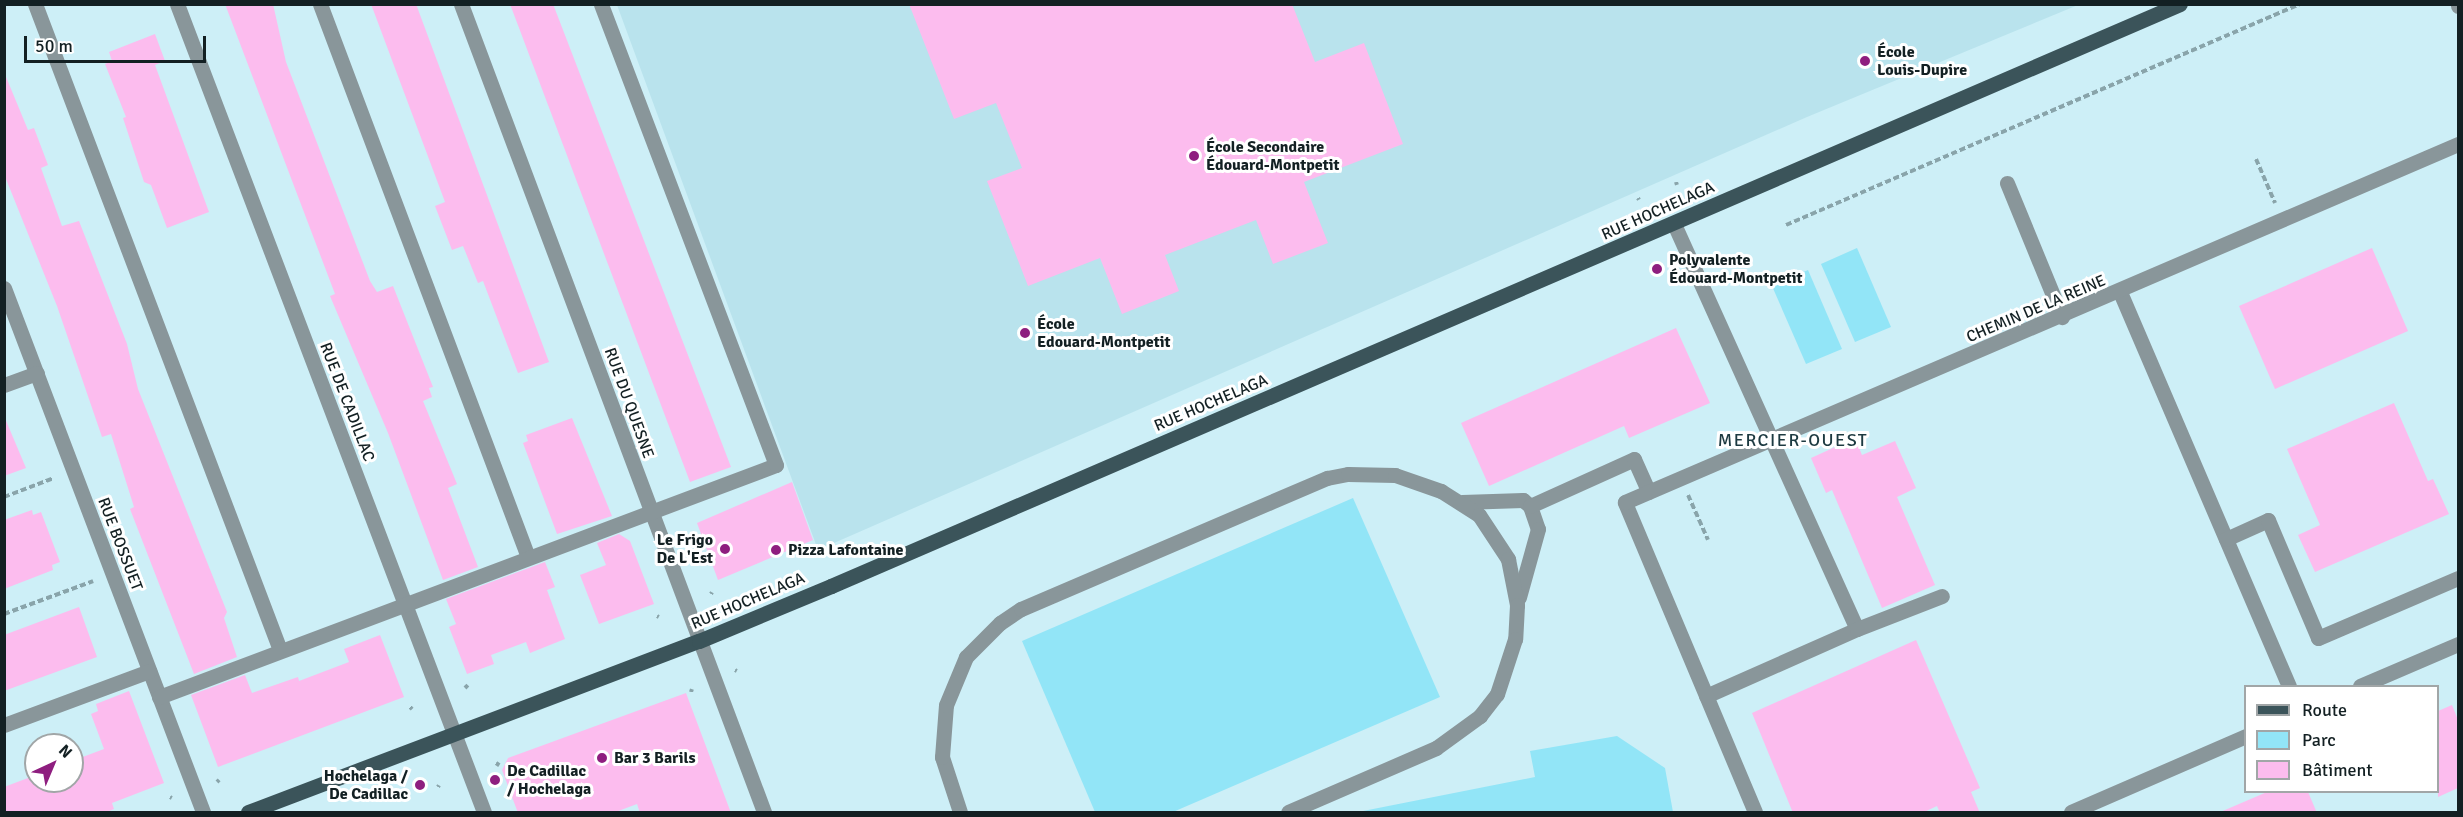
<!DOCTYPE html>
<html>
<head>
<meta charset="utf-8">
<style>
	body { margin:0 }
	#map { position:relative; width:2463px; height:817px; overflow:hidden; background:#cdeff7; font-family:Signika,sans-serif }
	div>[style] { position:absolute }
	.built>* { inset:0; background:#b9e3ed }
	.green>* { inset:0; background:#92e5f7 }
	.building>* { inset:0; background:#fcbcee }
	.path>* { height:4px; margin-top:-2px; transform-origin:0; background:repeating-linear-gradient(90deg,#89a4aa 0 6px,transparent 0 9px) }
	.minor>* { height:15px; margin:-7.5px; padding:0 7.5px; transform-origin:7.5px; border-radius:7.5px; background:#89969a }
	.major>* { height:15px; margin:-7.5px; padding:0 7.5px; transform-origin:7.5px; border-radius:7.5px; background:#3b545a }
	.dots>* { width:16px; height:16px; translate:-50% -50%; box-sizing:border-box; border:3px solid #fff; border-radius:50% }
	span { translate:-50% -50%; white-space:nowrap; text-align:center; line-height:1.15; -webkit-text-stroke:6px #fff; paint-order:stroke }
	.poi-label { font-size:16px; color:#132023; font-weight:700 }
	.left { translate:0 -50%; text-align:left }
	.right { translate:-100% -50%; text-align:right }
	.street-label { font-size:16px; color:#132023 }
	.neighbourhood-label { font-size:18px; color:#1d3a41; letter-spacing:1.5px }
	.frame { position:absolute; inset:0; border:6px solid #132023; pointer-events:none }
	.legend { position:absolute; left:2244px; top:685px; width:195px; height:108px; box-sizing:border-box; background:#fff; border:2px solid #a1a6a7; margin:0; padding:8px 10px; list-style:none; font-size:18px; color:#132023 }
	.legend li { display:flex; align-items:center; gap:12px; height:30px }
	.legend b { width:30px; border:2px solid #a1a6a7 }
	.north { position:absolute; left:24px; top:733px; width:60px; height:60px; box-sizing:border-box; background:#fff; border:2px solid #a1a6a7; border-radius:50%; rotate:44deg; font-size:16px; font-weight:700; line-height:24px; text-align:center; color:#132023 }
	.north::after { content:''; display:block; margin:auto; width:21px; height:27px; background:#8e1e7f; clip-path:polygon(50% 0,100% 100%,50% 72%,0 100%) }
	.scale { position:absolute; left:24px; top:36px; width:182px; height:27px; box-sizing:border-box; border:3px solid #132023; border-top:0; padding-left:8px; font-size:18px; line-height:21px; white-space:nowrap; color:#132023; -webkit-text-stroke:4px #fff; paint-order:stroke }
</style>
</head>
<body>
<div id="map">
	<div class="built">
		<div style="clip-path:polygon(617px 5px,2078px 5px,1807px 117px,818px 550px)"></div>
	</div>
	<div class="green">
		<div style="clip-path:polygon(1857px 248px,1891px 327px,1855px 342px,1821px 264px)"></div>
		<div style="clip-path:polygon(1808px 270px,1842px 349px,1806px 364px,1772px 286px)"></div>
		<div style="clip-path:polygon(1353px 498px,1440px 697px,1173px 812px,1095px 812px,1022px 641px)"></div>
		<div style="clip-path:polygon(1617px 736px,1665px 768px,1673px 812px,1358px 812px,1535px 777px,1530px 751px)"></div>
	</div>
	<div class="building">
		<div style="clip-path:polygon(225px 4px,273px 4px,286px 62px,370px 281px,377px 292px,393px 286px,433px 387px,429px 388px,432px 397px,423px 401px,457px 484px,448px 488px,478px 567px,443px 580px,388px 433px,330px 296px,335px 294px)"></div>
		<div style="clip-path:polygon(371px 4px,416px 4px,549px 362px,518px 373px,483px 281px,478px 283px,463px 246px,452px 250px,435px 206px,445px 202px)"></div>
		<div style="clip-path:polygon(510px 4px,553px 4px,731px 467px,690px 482px)"></div>
		<div style="clip-path:polygon(909px 4px,1292px 4px,1315px 62px,1364px 43px,1403px 144px,1304px 182px,1328px 243px,1273px 264px,1256px 220px,1165px 255px,1179px 291px,1122px 314px,1100px 258px,1028px 286px,987px 181px,1022px 168px,996px 103px,954px 119px)"></div>
		<div style="clip-path:polygon(155px 34px,165px 61px,155px 65px,209px 212px,167px 228px,151px 185px,144px 182px,123px 118px,126px 117px,105px 64px,112px 61px,109px 52px)"></div>
		<div style="clip-path:polygon(4px 72px,28px 130px,34px 128px,48px 165px,41px 168px,62px 226px,79px 221px,127px 344px,138px 389px,227px 612px,224px 618px,237px 657px,194px 674px,130px 509px,134px 507px,111px 434px,102px 437px,57px 306px,4px 174px)"></div>
		<div style="clip-path:polygon(2372px 248px,2408px 331px,2275px 389px,2239px 306px)"></div>
		<div style="clip-path:polygon(1676px 328px,1710px 403px,1629px 438px,1624px 426px,1489px 486px,1461px 423px)"></div>
		<div style="clip-path:polygon(2394px 403px,2428px 481px,2433px 479px,2449px 514px,2315px 572px,2298px 535px,2320px 525px,2287px 449px)"></div>
		<div style="clip-path:polygon(4px 416px,26px 468px,4px 476px)"></div>
		<div style="clip-path:polygon(572px 418px,612px 516px,557px 534px,523px 443px,528px 441px,526px 435px)"></div>
		<div style="clip-path:polygon(1855px 438px,1862px 455px,1895px 441px,1916px 488px,1897px 497px,1935px 585px,1882px 608px,1832px 490px,1826px 493px,1811px 458px)"></div>
		<div style="clip-path:polygon(792px 482px,813px 540px,718px 580px,697px 523px)"></div>
		<div style="clip-path:polygon(32px 510px,33px 515px,41px 512px,60px 562px,52px 565px,53px 570px,4px 589px,4px 520px)"></div>
		<div style="clip-path:polygon(619px 534px,630px 541px,654px 604px,599px 624px,580px 575px,606px 565px,597px 543px)"></div>
		<div style="clip-path:polygon(545px 562px,555px 587px,547px 590px,565px 639px,530px 653px,526px 642px,491px 655px,494px 664px,467px 674px,449px 627px,456px 624px,446px 599px)"></div>
		<div style="clip-path:polygon(79px 607px,97px 657px,4px 691px,4px 635px)"></div>
		<div style="clip-path:polygon(380px 635px,404px 697px,218px 767px,191px 695px,245px 675px,252px 693px,298px 677px,299px 681px,349px 662px,344px 649px)"></div>
		<div style="clip-path:polygon(1916px 640px,1980px 788px,1971px 792px,1980px 813px,1940px 813px,1937px 806px,1922px 813px,1793px 813px,1752px 713px)"></div>
		<div style="clip-path:polygon(129px 691px,164px 783px,112px 803px,114px 809px,104px 813px,4px 813px,4px 787px,36px 775px,36px 781px,72px 781px,72px 761px,104px 749px,91px 714px,98px 711px,96px 704px)"></div>
		<div style="clip-path:polygon(686px 693px,731px 813px,640px 813px,637px 804px,613px 813px,518px 813px,502px 770px,508px 758px)"></div>
		<div style="clip-path:polygon(2452px 705px,2458px 720px,2458px 788px,2438px 797px,2438px 711px)"></div>
		<div style="clip-path:polygon(2267px 792px,2308px 792px,2317px 813px,2218px 813px)"></div>
	</div>
	<div class="path">
		<div style="left:2256px;top:159px;width:48px;rotate:66.6deg"></div>
		<div style="left:1676px;top:182px;width:3px;rotate:72deg"></div>
		<div style="left:1638px;top:198px;width:2px;rotate:63deg"></div>
		<div style="left:1786px;top:225px;width:559px;rotate:-23.27deg"></div>
		<div style="left:1688px;top:495px;width:49px;rotate:66deg"></div>
		<div style="left:4px;top:497px;width:53px;rotate:-20.8deg"></div>
		<div style="left:711px;top:594px;width:2px;rotate:-63deg"></div>
		<div style="left:4px;top:614px;width:95px;rotate:-20.3deg"></div>
		<div style="left:657px;top:616px;width:2px;rotate:27deg"></div>
		<div style="left:735px;top:670px;width:2px;rotate:27deg"></div>
		<div style="left:465px;top:688px;width:4px;rotate:-45deg"></div>
		<div style="left:691px;top:692px;width:3px;rotate:-72deg"></div>
		<div style="left:410px;top:707px;width:3px;rotate:45deg"></div>
		<div style="left:496px;top:763px;width:4px;rotate:34deg"></div>
		<div style="left:217px;top:782px;width:3px;rotate:-45deg"></div>
		<div style="left:438px;top:787px;width:2px;rotate:-63deg"></div>
		<div style="left:170px;top:797px;width:2px;rotate:27deg"></div>
	</div>
	<div class="minor">
		<div style="left:35px;top:4px;width:691px;rotate:69.23deg"></div>
		<div style="left:177px;top:4px;width:864px;rotate:69.2deg"></div>
		<div style="left:320px;top:4px;width:591px;rotate:69.39deg"></div>
		<div style="left:461px;top:4px;width:863px;rotate:69.44deg"></div>
		<div style="left:2458px;top:4px;width:2px;rotate:90deg"></div>
		<div style="left:2007px;top:183px;width:145px;rotate:67.7deg"></div>
		<div style="left:1674px;top:224px;width:444px;rotate:65.7deg"></div>
		<div style="left:1857px;top:629px;width:165px;rotate:156.1deg"></div>
		<div style="left:4px;top:288px;width:561px;rotate:69.2deg"></div>
		<div style="left:2120px;top:292px;width:429px;rotate:66.8deg"></div>
		<div style="left:4px;top:385px;width:35px;rotate:-20deg"></div>
		<div style="left:1462px;top:502px;width:61px;rotate:-1.9deg"></div>
		<div style="left:1523px;top:500px;width:9px;rotate:41deg"></div>
		<div style="left:1530px;top:506px;width:24px;rotate:71deg"></div>
		<div style="left:1538px;top:529px;width:71px;rotate:105.6deg"></div>
		<div style="left:1530px;top:506px;width:114px;rotate:-24.3deg"></div>
		<div style="left:1634px;top:459px;width:36px;rotate:66deg"></div>
		<div style="left:2226px;top:539px;width:46px;rotate:-24.3deg"></div>
		<div style="left:2268px;top:520px;width:128px;rotate:67deg"></div>
		<div style="left:2318px;top:638px;width:152px;rotate:-23.2deg"></div>
		<div style="left:1857px;top:629px;width:91px;rotate:-21.2deg"></div>
		<div style="left:2360px;top:686px;width:107px;rotate:-23.2deg"></div>
		<div style="left:159px;top:697px;width:659px;rotate:-20.61deg"></div>
		<div style="left:776px;top:465px;width:493px;rotate:-110.8deg"></div>
		<div style="left:4px;top:725px;width:155px;rotate:-20.4deg"></div>
		<div style="left:960px;top:812px;width:58px;rotate:-108.1deg"></div>
		<div style="left:942px;top:757px;width:52px;rotate:-85.6deg"></div>
		<div style="left:946px;top:705px;width:52px;rotate:-67.4deg"></div>
		<div style="left:966px;top:657px;width:48px;rotate:-45deg"></div>
		<div style="left:1000px;top:623px;width:25px;rotate:-34deg"></div>
		<div style="left:1021px;top:609px;width:333px;rotate:-23.2deg"></div>
		<div style="left:1327px;top:478px;width:21px;rotate:-11deg"></div>
		<div style="left:1348px;top:474px;width:47px;rotate:1.2deg"></div>
		<div style="left:1395px;top:475px;width:49px;rotate:19.2deg"></div>
		<div style="left:1441px;top:491px;width:45px;rotate:32.3deg"></div>
		<div style="left:1479px;top:515px;width:53px;rotate:56.6deg"></div>
		<div style="left:1508px;top:559px;width:47px;rotate:78.9deg"></div>
		<div style="left:1517px;top:605px;width:34px;rotate:93deg"></div>
		<div style="left:1515px;top:639px;width:58px;rotate:108.1deg"></div>
		<div style="left:1497px;top:694px;width:28px;rotate:128deg"></div>
		<div style="left:1480px;top:716px;width:54px;rotate:144deg"></div>
		<div style="left:1436px;top:748px;width:161px;rotate:156.6deg"></div>
		<div style="left:1755px;top:812px;width:336px;rotate:-112.8deg"></div>
		<div style="left:1625px;top:502px;width:907px;rotate:-23.26deg"></div>
		<div style="left:2071px;top:812px;width:191px;rotate:-23.5deg"></div>
	</div>
	<div class="major">
		<div style="left:248px;top:812px;width:482px;rotate:-20.8deg"></div>
		<div style="left:699px;top:641px;width:143px;rotate:-22.6deg"></div>
		<div style="left:831px;top:586px;width:1469px;rotate:-23.34deg"></div>
	</div>
	<div class="dots">
		<div style="left:1865px;top:61px;background:#8e1e7f"></div>
		<div style="left:1194px;top:156px;background:#8e1e7f"></div>
		<div style="left:1657px;top:269px;background:#8e1e7f"></div>
		<div style="left:1025px;top:333px;background:#8e1e7f"></div>
		<div style="left:725px;top:549px;background:#8e1e7f"></div>
		<div style="left:776px;top:550px;background:#8e1e7f"></div>
		<div style="left:602px;top:758px;background:#8e1e7f"></div>
		<div style="left:495px;top:780px;background:#8e1e7f"></div>
		<div style="left:420px;top:785px;background:#8e1e7f"></div>
	</div>
	<div class="poi-label">
		<span class="left" style="left:1877px;top:61px">École<br>Louis-Dupire</span>
		<span class="left" style="left:1206px;top:156px">École Secondaire<br>Édouard-Montpetit</span>
		<span class="left" style="left:1669px;top:269px">Polyvalente<br>Édouard-Montpetit</span>
		<span class="left" style="left:1037px;top:333px">École<br>Edouard-Montpetit</span>
		<span class="right" style="left:713px;top:549px">Le Frigo<br>De L'Est</span>
		<span class="left" style="left:788px;top:550px">Pizza Lafontaine</span>
		<span class="left" style="left:614px;top:758px">Bar 3 Barils</span>
		<span class="left" style="left:507px;top:780px">De Cadillac<br>/ Hochelaga</span>
		<span class="right" style="left:408px;top:785px">Hochelaga /<br>De Cadillac</span>
	</div>
	<div class="street-label">
		<span style="left:1658px;top:211px;rotate:-24deg">RUE HOCHELAGA</span>
		<span style="left:2036px;top:309px;rotate:-23deg">CHEMIN DE LA REINE</span>
		<span style="left:347px;top:402px;rotate:69deg">RUE DE CADILLAC</span>
		<span style="left:629px;top:403px;rotate:70deg">RUE DU QUESNE</span>
		<span style="left:1211px;top:403px;rotate:-23deg">RUE HOCHELAGA</span>
		<span style="left:120px;top:544px;rotate:69deg">RUE BOSSUET</span>
		<span style="left:748px;top:601px;rotate:-23deg">RUE HOCHELAGA</span>
	</div>
	<div class="neighbourhood-label">
		<span style="left:1793px;top:440px">MERCIER-OUEST</span>
	</div>
	<div class="frame"></div>
	<ul class="legend">
	<li><b style="height:8px;background:#3b545a"></b>Route</li>
	<li><b style="height:16px;background:#92e5f7"></b>Parc</li>
	<li><b style="height:16px;background:#fcbcee"></b>Bâtiment</li>
	</ul>
	<div class="north">N</div>
	<div class="scale">50 m</div>
</div>
</body>
</html>
